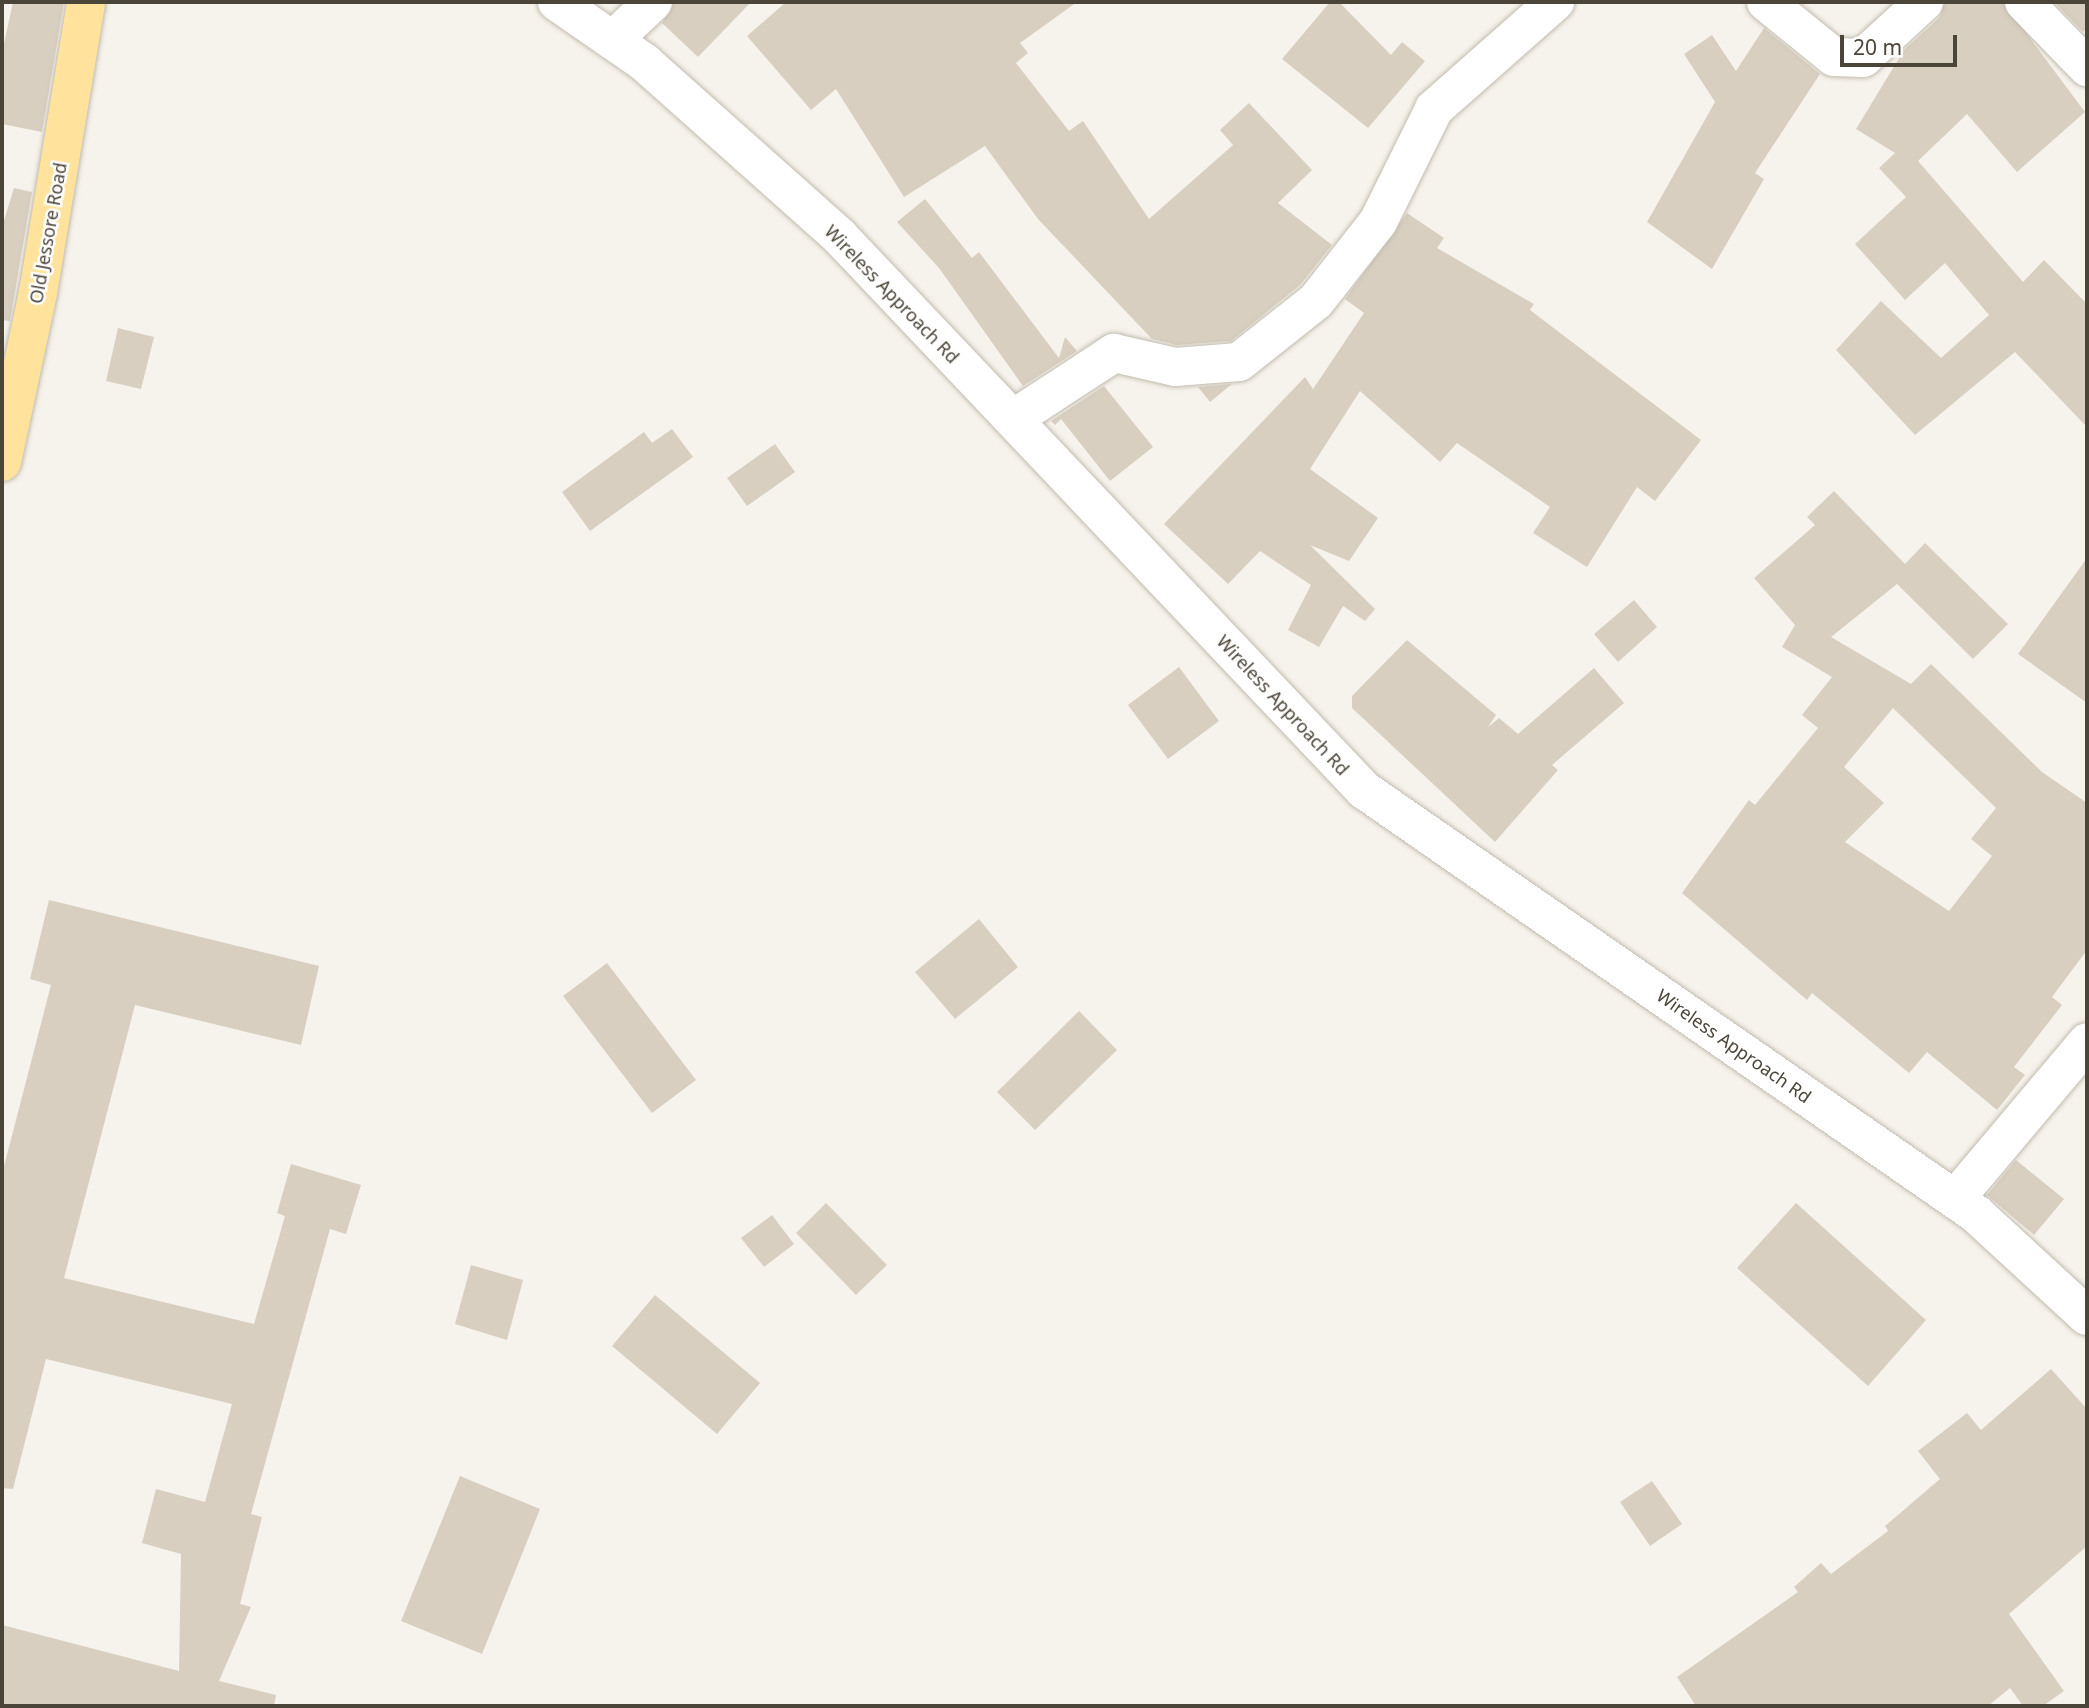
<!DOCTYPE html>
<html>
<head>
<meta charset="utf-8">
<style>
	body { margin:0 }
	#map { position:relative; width:2089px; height:1708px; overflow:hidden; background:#f6f3ec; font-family:"Noto Sans",sans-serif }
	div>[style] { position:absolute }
	.building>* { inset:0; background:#d8cfc1 }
	.roads { filter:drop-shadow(0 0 2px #c2bbae) drop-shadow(0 0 2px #c2bbae) }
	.minor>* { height:38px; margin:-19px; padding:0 19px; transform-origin:19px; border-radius:19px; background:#fff }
	.major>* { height:38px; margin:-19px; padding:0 19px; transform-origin:19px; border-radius:19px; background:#ffe39c }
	span { translate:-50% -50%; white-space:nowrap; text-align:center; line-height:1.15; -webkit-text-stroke:5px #fff; paint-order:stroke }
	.street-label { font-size:18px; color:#4b4439 }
	.frame { position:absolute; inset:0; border:4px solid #4b4439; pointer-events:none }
	.scale { position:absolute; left:1840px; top:35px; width:117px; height:32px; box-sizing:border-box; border:4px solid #4b4439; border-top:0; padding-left:9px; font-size:21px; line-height:24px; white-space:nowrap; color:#4b4439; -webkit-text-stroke:5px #fff; paint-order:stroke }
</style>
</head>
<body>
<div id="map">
	<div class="building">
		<div style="clip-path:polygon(13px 2px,64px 2px,42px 132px,2px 124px,2px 53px)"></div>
		<div style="clip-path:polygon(674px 2px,751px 2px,698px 57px,662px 23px)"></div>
		<div style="clip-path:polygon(786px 2px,1077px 2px,1020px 43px,1028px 53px,1016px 63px,1069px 131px,1083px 121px,1149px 219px,1233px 145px,1220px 130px,1249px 103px,1312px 170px,1278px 203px,1332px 245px,1300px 285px,1231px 341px,1177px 345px,1152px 339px,1038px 219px,985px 146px,904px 197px,836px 89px,811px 110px,747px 36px)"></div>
		<div style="clip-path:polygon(1330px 2px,1339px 2px,1391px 55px,1402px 42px,1425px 61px,1368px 128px,1282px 59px)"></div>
		<div style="clip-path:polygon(1945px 2px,2003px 2px,2085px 112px,2017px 172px,1967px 114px,1918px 161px,2023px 282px,2044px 260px,2087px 304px,2087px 427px,2015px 352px,1915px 435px,1836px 350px,1881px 301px,1941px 358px,1989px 315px,1945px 263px,1905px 300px,1855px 244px,1906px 197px,1879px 168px,1895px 153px,1856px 129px,1904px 50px,1939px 18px)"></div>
		<div style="clip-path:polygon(2054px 2px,2087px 2px,2087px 28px,2083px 32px)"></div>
		<div style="clip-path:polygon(1764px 28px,1820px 74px,1755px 173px,1764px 179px,1712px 269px,1647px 222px,1715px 102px,1684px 54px,1712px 35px,1736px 71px)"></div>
		<div style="clip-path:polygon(14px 188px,32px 192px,10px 321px,2px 320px,2px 227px)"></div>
		<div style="clip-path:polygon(925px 199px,972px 258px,979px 252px,1059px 358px,1065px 337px,1077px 351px,1023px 386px,939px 268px,897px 222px)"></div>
		<div style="clip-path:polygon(1407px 213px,1444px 238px,1437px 248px,1534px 304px,1530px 310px,1701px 440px,1655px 501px,1637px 487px,1587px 567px,1533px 533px,1550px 507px,1457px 443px,1440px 462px,1360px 391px,1310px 469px,1378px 518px,1349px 561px,1310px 545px,1375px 609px,1365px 621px,1343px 606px,1319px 647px,1288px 630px,1311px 585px,1260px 551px,1228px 584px,1164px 524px,1305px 377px,1313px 389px,1364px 313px,1345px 299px)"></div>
		<div style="clip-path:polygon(118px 328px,154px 337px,141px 389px,106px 381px)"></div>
		<div style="clip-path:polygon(1232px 384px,1210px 402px,1198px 387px)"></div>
		<div style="clip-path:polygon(1104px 386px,1153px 447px,1110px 481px,1061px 419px,1055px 425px,1051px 421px)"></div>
		<div style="clip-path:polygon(672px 429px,693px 457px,590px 531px,562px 492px,644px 432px,652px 443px)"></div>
		<div style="clip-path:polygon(775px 444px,795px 472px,747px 506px,727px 478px)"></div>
		<div style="clip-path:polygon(evenodd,1834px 491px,1905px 564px,1925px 543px,2008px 624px,1973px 659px,1897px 584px,1831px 637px,1911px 684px,1931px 664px,2042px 772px,2087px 803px,2087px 950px,2052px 997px,2062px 1005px,2014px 1067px,2025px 1075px,1997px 1110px,1927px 1052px,1909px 1073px,1812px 993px,1807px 1000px,1682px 893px,1749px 800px,1755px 805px,1818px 728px,1802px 715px,1832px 677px,1782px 647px,1795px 625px,1754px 578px,1815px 525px,1807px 517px,1834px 491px,1893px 708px,1996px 808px,1971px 839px,1992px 856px,1949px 911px,1845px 842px,1884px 803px,1844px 767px,1893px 708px)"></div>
		<div style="clip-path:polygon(2087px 558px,2087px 703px,2018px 654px)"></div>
		<div style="clip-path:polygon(1634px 600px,1657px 627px,1618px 662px,1594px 634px)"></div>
		<div style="clip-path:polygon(1407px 640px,1496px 715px,1488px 727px,1499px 718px,1518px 734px,1594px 668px,1624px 703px,1552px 765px,1558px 770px,1495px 842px,1352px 708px,1352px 696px)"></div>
		<div style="clip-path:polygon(1179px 667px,1219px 721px,1168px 759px,1128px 705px)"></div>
		<div style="clip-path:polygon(49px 900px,319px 966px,301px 1045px,135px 1005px,64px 1278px,254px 1324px,285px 1216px,277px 1213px,291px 1164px,361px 1185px,346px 1234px,330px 1229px,251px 1514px,262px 1517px,240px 1604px,251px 1607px,219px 1681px,276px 1695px,274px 1706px,2px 1706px,2px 1625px,179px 1671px,181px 1554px,142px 1543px,156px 1489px,205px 1502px,232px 1404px,46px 1359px,13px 1489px,2px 1488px,2px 1174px,51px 985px,30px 979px)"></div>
		<div style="clip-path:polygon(979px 919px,1018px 967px,955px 1019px,915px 972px)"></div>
		<div style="clip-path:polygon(607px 963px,696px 1080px,652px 1113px,563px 996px)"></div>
		<div style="clip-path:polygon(1079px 1011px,1117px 1050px,1035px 1130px,997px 1092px)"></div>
		<div style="clip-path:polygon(2016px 1160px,2064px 1199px,2034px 1235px,1987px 1195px)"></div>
		<div style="clip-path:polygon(826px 1203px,887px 1265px,856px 1295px,796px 1233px)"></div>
		<div style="clip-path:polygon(1796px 1203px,1926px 1320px,1868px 1386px,1737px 1268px)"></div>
		<div style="clip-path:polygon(772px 1215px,794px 1244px,764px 1267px,741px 1238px)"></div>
		<div style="clip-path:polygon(471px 1265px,523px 1280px,507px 1340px,455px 1324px)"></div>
		<div style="clip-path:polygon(655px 1295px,760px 1383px,717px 1434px,612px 1346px)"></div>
		<div style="clip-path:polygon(2051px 1369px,2087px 1409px,2087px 1546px,2009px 1614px,2064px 1691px,2043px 1706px,2023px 1706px,2010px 1688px,1988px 1706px,1696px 1706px,1677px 1677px,1798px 1592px,1794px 1587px,1821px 1563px,1831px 1574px,1888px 1531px,1885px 1526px,1940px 1479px,1918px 1451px,1967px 1413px,1981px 1430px)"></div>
		<div style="clip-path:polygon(460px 1476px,540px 1509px,482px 1654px,401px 1621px)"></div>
		<div style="clip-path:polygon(1652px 1481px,1682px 1524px,1650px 1546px,1620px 1502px)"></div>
	</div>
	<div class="roads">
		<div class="minor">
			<div style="left:557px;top:2px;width:107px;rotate:34.7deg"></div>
			<div style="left:645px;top:63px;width:261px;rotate:41.7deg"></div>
			<div style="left:840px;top:237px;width:762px;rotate:46.54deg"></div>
			<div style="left:1364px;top:790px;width:745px;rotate:34.71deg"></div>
			<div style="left:1976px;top:1214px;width:151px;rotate:42.6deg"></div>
			<div style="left:1766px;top:2px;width:87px;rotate:39deg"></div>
			<div style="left:1834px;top:57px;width:29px;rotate:2deg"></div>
			<div style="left:1863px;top:58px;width:83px;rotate:-42.6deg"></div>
			<div style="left:2024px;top:2px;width:91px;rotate:45.9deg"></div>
			<div style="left:613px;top:40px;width:55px;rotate:-43.5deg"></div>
			<div style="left:1013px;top:419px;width:121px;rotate:-33.2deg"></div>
			<div style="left:1114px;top:353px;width:63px;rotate:12.9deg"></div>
			<div style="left:1175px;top:367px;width:64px;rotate:-4.5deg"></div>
			<div style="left:1239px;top:362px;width:98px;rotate:-38.4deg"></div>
			<div style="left:1316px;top:301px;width:100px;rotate:-51.9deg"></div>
			<div style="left:1378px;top:222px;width:126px;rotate:-63.6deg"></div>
			<div style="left:1434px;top:109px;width:162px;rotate:-41.5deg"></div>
			<div style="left:1955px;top:1199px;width:205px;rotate:-49.9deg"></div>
		</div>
		<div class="major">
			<div style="left:2px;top:462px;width:173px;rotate:-78deg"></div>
			<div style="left:38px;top:293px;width:295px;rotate:-80.6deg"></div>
		</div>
	</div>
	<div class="street-label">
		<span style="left:48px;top:233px;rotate:-80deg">Old Jessore Road</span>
		<span style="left:892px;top:294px;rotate:46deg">Wireless Approach Rd</span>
		<span style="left:1283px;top:705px;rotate:47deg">Wireless Approach Rd</span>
		<span style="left:1734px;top:1046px;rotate:35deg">Wireless Approach Rd</span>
	</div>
	<div class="frame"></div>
	<div class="scale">20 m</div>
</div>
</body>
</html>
